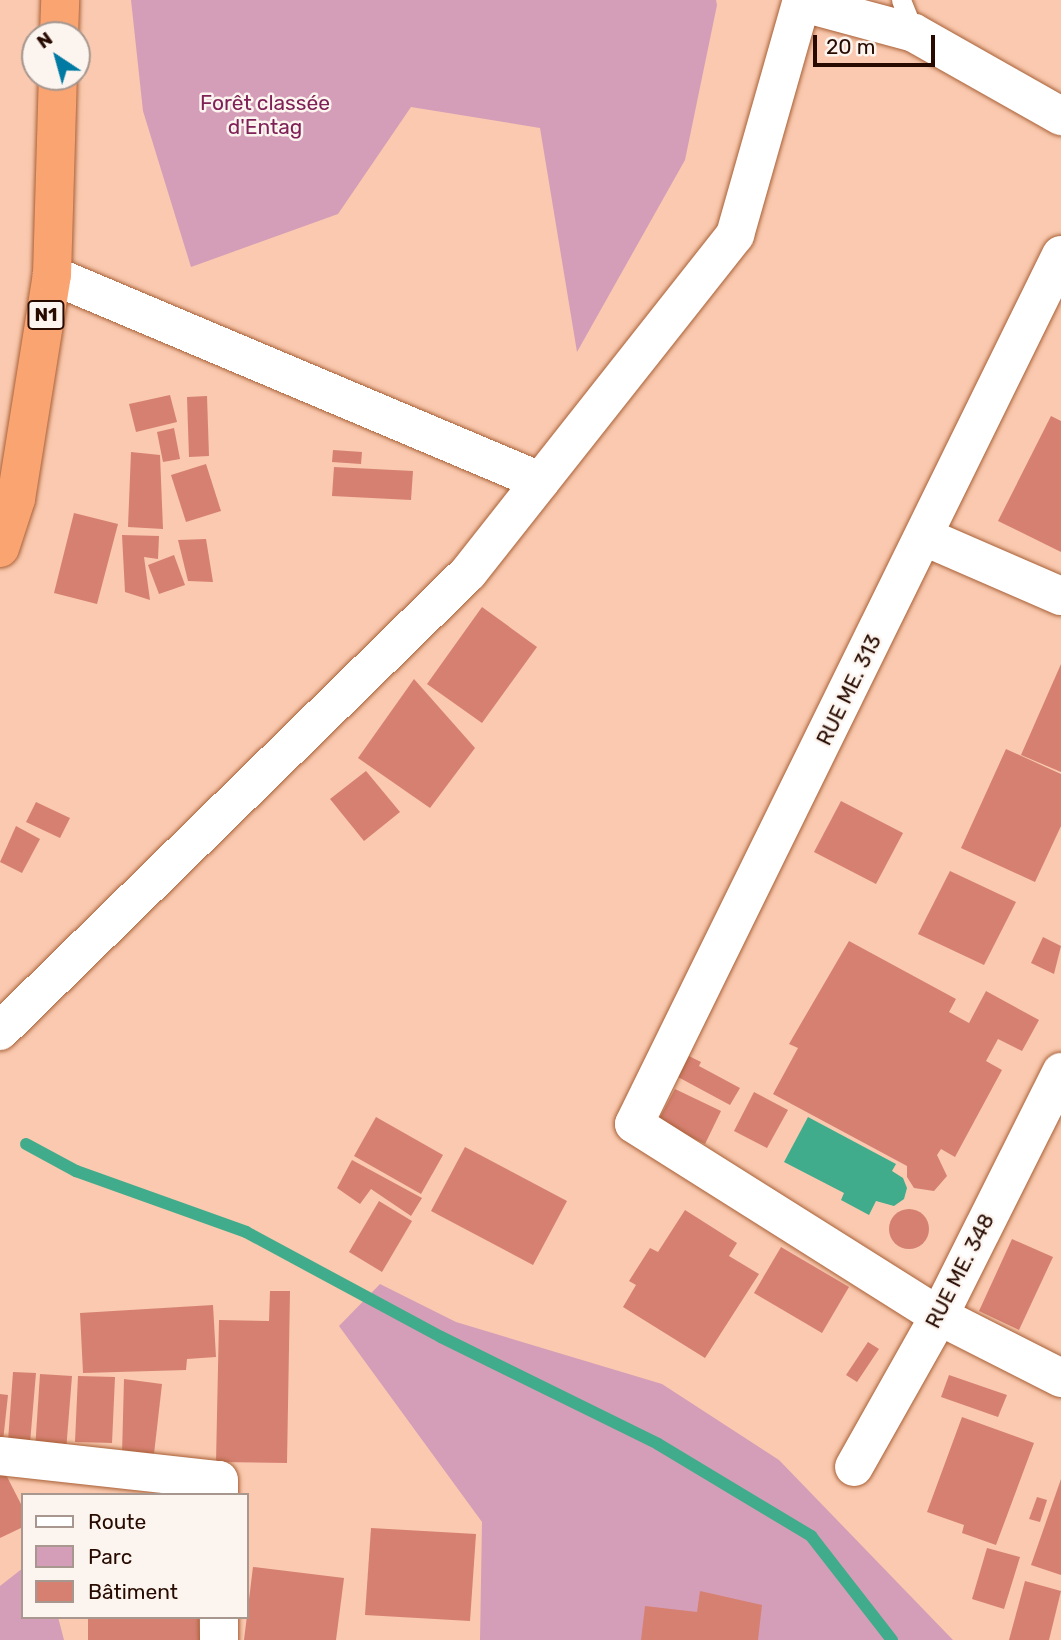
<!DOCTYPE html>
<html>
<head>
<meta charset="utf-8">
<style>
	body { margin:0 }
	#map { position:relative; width:1061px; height:1640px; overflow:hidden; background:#fac9af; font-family:Rubik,sans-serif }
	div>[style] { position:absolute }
	.green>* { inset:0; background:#d59eb8 }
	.water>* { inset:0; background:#41ac8b }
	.stream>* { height:12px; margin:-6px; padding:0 6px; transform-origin:6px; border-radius:6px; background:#41ac8b }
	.building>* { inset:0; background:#d68072 }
	.round { border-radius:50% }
	.roads { filter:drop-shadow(0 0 2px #a86036) drop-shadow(0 0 2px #a86036) }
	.service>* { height:19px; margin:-9.5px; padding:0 9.5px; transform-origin:9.5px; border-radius:9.5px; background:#fff }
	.minor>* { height:38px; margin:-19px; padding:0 19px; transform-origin:19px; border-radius:19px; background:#fff }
	.trunk>* { height:38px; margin:-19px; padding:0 19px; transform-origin:19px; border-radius:19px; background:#faa472 }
	span { translate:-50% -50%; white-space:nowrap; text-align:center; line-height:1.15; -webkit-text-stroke:5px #fcf4ef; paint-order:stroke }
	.shield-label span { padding:2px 5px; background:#fcf4ef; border:2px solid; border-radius:5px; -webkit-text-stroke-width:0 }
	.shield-label { font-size:19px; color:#270b00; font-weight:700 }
	.park-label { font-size:21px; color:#7f2057 }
	.street-label { font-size:21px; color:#270b00 }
	.legend { position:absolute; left:21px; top:1493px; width:228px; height:126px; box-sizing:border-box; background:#fcf4ef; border:2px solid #a7978f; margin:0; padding:9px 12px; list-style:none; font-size:21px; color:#270b00 }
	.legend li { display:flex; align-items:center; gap:14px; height:35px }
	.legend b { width:35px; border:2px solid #a7978f }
	.north { position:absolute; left:21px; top:21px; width:70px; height:70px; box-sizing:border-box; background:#fcf4ef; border:2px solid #a7978f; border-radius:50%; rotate:324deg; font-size:19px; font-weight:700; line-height:28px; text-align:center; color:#270b00 }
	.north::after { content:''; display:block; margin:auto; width:24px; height:32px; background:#007aa2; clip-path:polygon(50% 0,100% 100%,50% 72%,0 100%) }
	.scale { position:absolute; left:813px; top:35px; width:122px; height:32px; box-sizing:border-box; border:4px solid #270b00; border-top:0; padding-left:9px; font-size:21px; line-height:24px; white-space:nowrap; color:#270b00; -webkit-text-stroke:5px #fcf4ef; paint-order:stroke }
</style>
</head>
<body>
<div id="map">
	<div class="green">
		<div style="clip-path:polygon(131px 0,716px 0,717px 5px,685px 160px,577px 352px,540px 128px,411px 107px,338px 214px,191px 267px,143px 111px)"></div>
		<div style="clip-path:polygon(380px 1284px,456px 1322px,662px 1384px,779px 1460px,953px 1640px,480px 1640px,482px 1522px,339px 1326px)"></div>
		<div style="clip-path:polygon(23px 1568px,23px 1617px,58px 1617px,64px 1640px,0 1640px,0 1586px)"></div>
	</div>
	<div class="water">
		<div style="clip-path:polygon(808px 1117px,896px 1164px,892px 1171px,903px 1178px,907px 1188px,904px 1199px,894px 1206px,876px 1201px,869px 1215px,841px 1200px,844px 1193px,784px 1162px)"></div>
	</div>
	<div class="stream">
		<div style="left:26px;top:1144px;width:57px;rotate:28.4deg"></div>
		<div style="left:76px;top:1171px;width:181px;rotate:19.7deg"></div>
		<div style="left:246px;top:1232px;width:221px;rotate:28.3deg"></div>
		<div style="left:441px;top:1337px;width:242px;rotate:26.2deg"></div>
		<div style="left:658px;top:1444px;width:179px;rotate:31deg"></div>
		<div style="left:811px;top:1536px;width:132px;rotate:52.1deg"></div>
	</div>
	<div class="building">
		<div style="clip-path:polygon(170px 395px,177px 422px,136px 432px,129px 404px)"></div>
		<div style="clip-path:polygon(207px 396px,209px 456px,189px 457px,187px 397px)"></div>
		<div style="clip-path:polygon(1051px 416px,1061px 421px,1061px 552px,998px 521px)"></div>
		<div style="clip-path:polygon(174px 428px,180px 459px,163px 462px,157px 432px)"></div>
		<div style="clip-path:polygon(333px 450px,362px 452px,361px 464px,332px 462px)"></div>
		<div style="clip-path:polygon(131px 452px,160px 455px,163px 529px,128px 527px)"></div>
		<div style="clip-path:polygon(206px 464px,221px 511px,186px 522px,171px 475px)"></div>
		<div style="clip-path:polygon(334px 467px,413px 471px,411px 500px,332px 496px)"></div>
		<div style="clip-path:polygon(74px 513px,118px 524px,97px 604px,54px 593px)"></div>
		<div style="clip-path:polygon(122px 535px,159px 536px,158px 559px,144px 557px,150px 600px,125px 592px)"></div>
		<div style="clip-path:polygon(206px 539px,213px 582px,188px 581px,178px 540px)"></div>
		<div style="clip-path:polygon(174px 555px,185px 585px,159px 594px,148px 565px)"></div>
		<div style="clip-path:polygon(482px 607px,537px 647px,482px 723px,427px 684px)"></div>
		<div style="clip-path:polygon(1061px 664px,1061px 772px,1021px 755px)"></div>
		<div style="clip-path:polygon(414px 679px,475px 748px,430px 808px,358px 758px)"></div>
		<div style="clip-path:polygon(1006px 749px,1061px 774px,1061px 826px,1035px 882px,961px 848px)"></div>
		<div style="clip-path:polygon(366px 771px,400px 812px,364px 841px,330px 799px)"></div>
		<div style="clip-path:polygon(841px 801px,903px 833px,876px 884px,814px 852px)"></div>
		<div style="clip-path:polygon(36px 802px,70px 818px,60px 838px,26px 822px)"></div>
		<div style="clip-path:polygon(16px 826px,40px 839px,22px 873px,0 862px)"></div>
		<div style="clip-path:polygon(950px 871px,1016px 902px,984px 965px,918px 934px)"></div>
		<div style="clip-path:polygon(1043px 937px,1061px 946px,1054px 974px,1031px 963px)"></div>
		<div style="clip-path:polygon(849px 941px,956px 999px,949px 1012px,969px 1023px,986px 991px,1039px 1020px,1022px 1051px,998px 1039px,986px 1061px,1002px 1070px,955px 1157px,941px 1149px,937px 1155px,947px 1176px,934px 1191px,914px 1188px,907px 1177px,907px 1166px,773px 1094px,798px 1048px,789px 1044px)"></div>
		<div style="clip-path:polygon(689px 1056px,701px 1062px,699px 1066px,740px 1088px,730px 1105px,678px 1077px)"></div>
		<div style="clip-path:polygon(675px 1089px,721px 1111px,705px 1144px,658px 1121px)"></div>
		<div style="clip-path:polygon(754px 1092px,788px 1110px,767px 1148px,734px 1131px)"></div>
		<div style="clip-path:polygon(376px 1117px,443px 1155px,421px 1194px,354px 1156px)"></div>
		<div style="clip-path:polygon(465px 1147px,567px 1201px,533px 1265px,431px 1211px)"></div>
		<div style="clip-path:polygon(352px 1160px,422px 1198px,411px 1216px,371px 1189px,360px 1204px,337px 1188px)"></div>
		<div style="clip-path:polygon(379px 1201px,412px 1221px,382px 1272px,349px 1252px)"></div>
		<div class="round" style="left:889px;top:1209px;width:40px;height:40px"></div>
		<div style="clip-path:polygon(685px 1210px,737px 1243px,729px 1256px,759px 1274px,705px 1358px,623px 1307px,636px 1285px,629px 1281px,650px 1248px,658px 1252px)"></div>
		<div style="clip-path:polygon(1012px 1239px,1053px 1257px,1019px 1330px,979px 1311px)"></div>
		<div style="clip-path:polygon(781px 1247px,849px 1287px,822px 1333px,754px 1293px)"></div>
		<div style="clip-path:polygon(270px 1291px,290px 1291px,287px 1463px,216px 1462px,219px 1320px,269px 1321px)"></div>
		<div style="clip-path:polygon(213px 1305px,216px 1357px,187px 1359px,186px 1370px,83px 1373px,80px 1313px)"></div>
		<div style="clip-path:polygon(868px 1342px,879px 1349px,857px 1382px,846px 1375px)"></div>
		<div style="clip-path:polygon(13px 1372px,36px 1373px,30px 1443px,8px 1441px)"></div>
		<div style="clip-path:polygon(40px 1374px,72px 1376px,66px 1451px,35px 1450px)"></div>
		<div style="clip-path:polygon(949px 1375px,1007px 1395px,998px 1417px,941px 1397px)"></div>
		<div style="clip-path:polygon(78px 1376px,115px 1377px,112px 1443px,75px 1442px)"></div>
		<div style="clip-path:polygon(124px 1379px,162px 1384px,154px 1454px,122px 1455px)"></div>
		<div style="clip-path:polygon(0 1394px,8px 1395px,3px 1441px,0 1441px)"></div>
		<div style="clip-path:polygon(962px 1417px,1034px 1443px,996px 1545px,962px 1533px,964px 1525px,927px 1512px)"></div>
		<div style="clip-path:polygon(0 1463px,23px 1508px,23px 1527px,0 1538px)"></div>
		<div style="clip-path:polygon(1061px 1479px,1061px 1575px,1031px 1565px)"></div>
		<div style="clip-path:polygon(1037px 1497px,1047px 1500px,1040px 1522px,1029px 1519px)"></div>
		<div style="clip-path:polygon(371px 1528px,476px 1534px,470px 1621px,365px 1615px)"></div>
		<div style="clip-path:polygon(987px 1548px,1020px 1557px,1004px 1609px,972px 1599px)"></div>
		<div style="clip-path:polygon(253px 1567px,344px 1578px,336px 1640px,244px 1640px)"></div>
		<div style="clip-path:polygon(1025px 1581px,1061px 1591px,1049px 1640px,1009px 1640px)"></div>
		<div style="clip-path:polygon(700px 1591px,762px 1605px,758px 1640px,641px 1640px,645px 1606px,697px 1612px)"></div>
		<div style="clip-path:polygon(88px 1617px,199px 1617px,200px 1640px,88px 1640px)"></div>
	</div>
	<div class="roads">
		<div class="service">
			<div style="left:901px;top:0;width:35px;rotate:68deg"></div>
		</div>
		<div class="minor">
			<div style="left:803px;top:3px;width:115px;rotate:15.1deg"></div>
			<div style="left:914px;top:33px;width:169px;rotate:29.5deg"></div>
			<div style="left:1061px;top:255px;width:968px;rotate:116.17deg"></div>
			<div style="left:634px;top:1124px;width:360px;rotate:32.2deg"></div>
			<div style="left:939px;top:1316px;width:137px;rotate:26.9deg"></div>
			<div style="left:52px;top:275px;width:530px;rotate:22.89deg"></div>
			<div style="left:925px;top:537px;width:148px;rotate:23.5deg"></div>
			<div style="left:0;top:1031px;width:655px;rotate:-44.38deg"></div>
			<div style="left:468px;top:573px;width:431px;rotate:-51.7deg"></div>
			<div style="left:735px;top:235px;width:244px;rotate:-74.1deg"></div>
			<div style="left:0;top:1456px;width:220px;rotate:6.3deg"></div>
			<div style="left:219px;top:1480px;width:15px;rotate:90deg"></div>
			<div style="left:854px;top:1467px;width:173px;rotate:-60.6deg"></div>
			<div style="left:939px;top:1316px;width:273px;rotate:-63.4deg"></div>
			<div style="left:219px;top:1617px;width:23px;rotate:90deg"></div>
		</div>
		<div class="trunk">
			<div style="left:59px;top:35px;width:35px;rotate:-88deg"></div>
			<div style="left:0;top:548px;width:52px;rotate:-71.9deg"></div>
			<div style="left:16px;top:499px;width:227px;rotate:-80.9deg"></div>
			<div style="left:52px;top:275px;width:198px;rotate:-88.3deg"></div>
		</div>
	</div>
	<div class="shield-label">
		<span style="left:46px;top:315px">N1</span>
	</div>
	<div class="park-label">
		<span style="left:265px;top:115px">Forêt classée<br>d'Entag</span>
	</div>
	<div class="street-label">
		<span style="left:849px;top:690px;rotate:-64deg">RUE ME. 313</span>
		<span style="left:960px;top:1271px;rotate:-63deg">RUE ME. 348</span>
	</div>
	<ul class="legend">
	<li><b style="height:9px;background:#fff"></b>Route</li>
	<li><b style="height:19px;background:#d59eb8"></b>Parc</li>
	<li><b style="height:19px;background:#d68072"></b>Bâtiment</li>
	</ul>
	<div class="north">N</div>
	<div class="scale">20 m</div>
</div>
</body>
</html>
